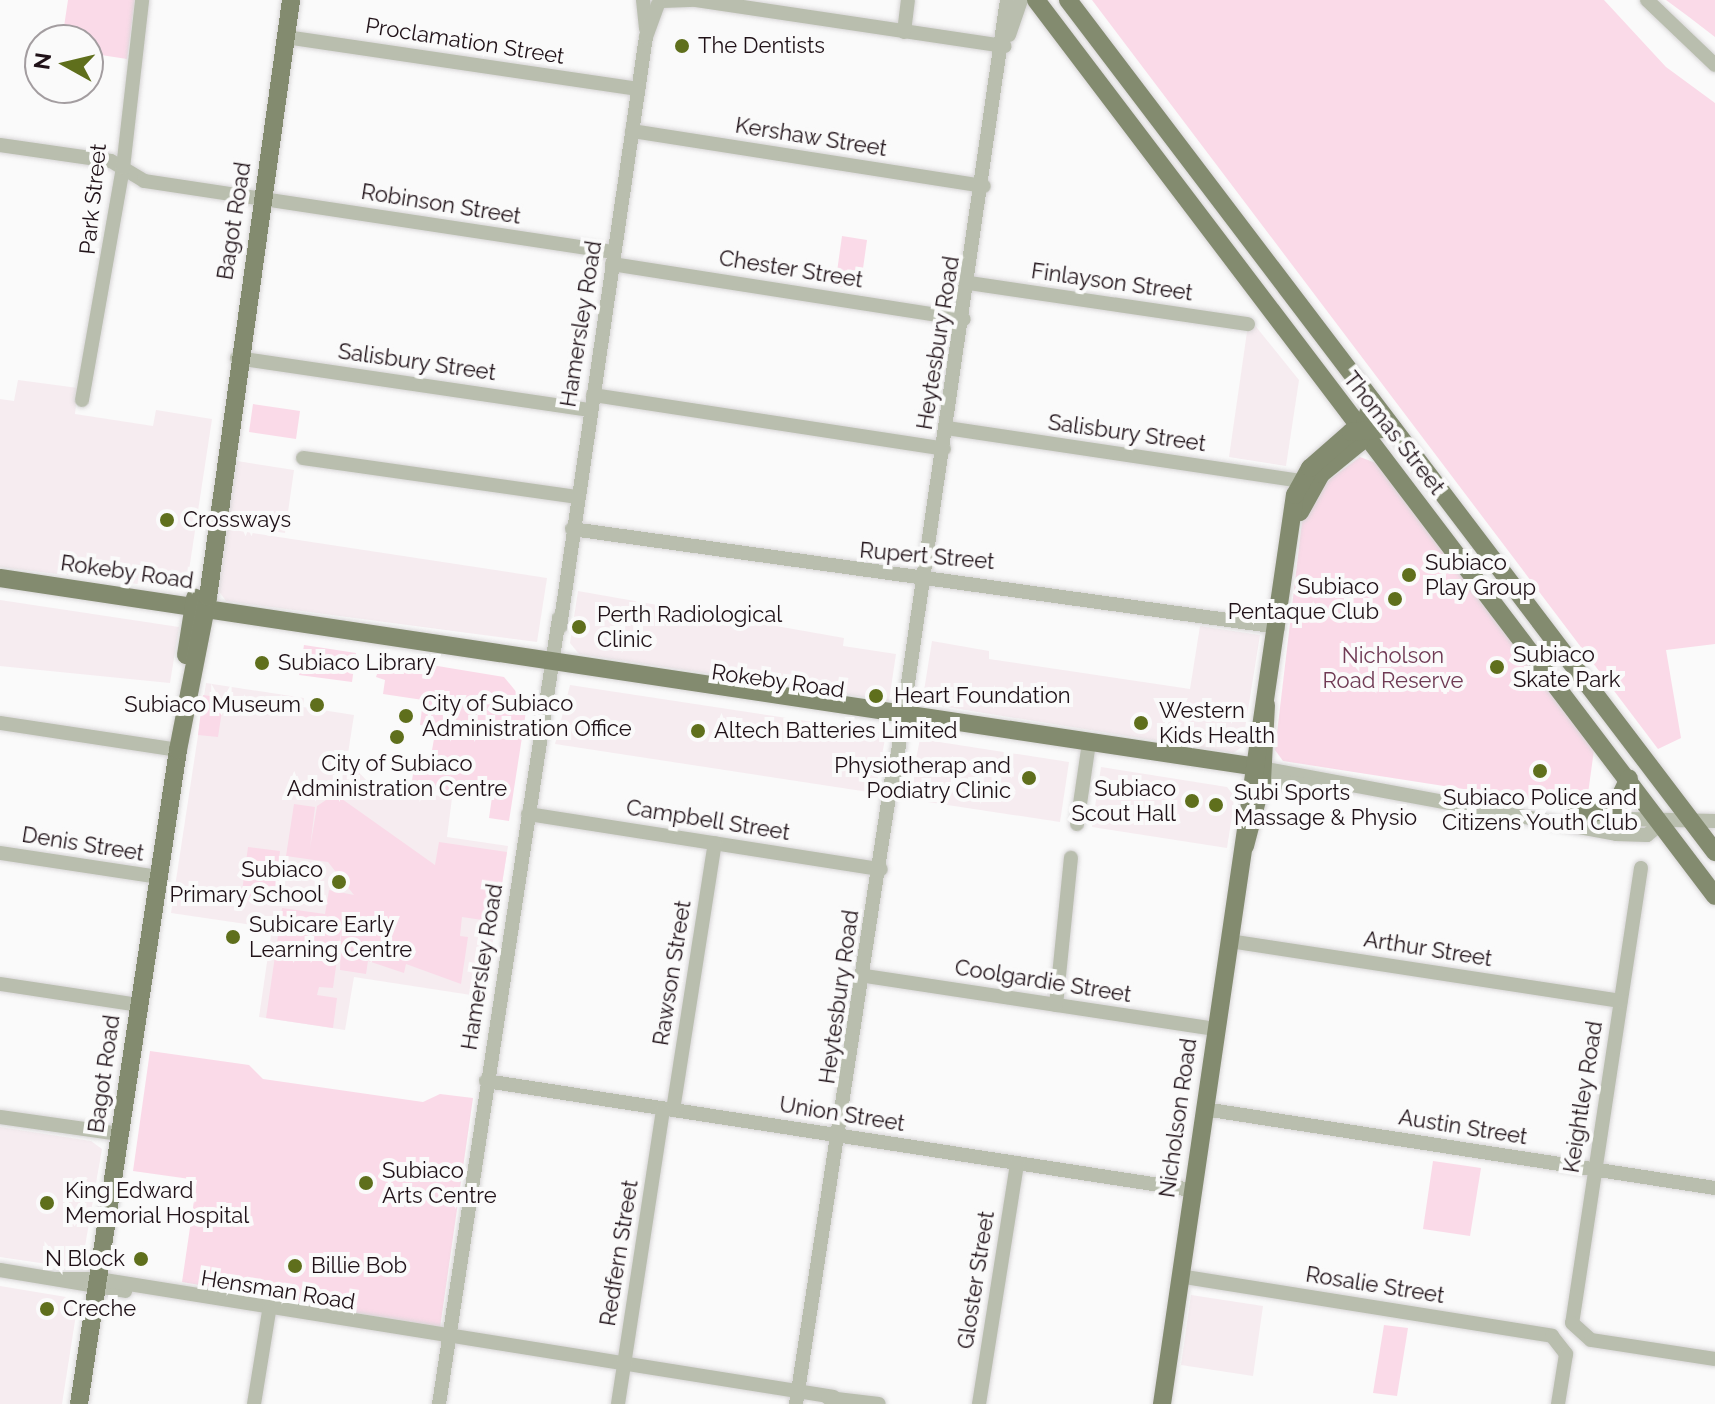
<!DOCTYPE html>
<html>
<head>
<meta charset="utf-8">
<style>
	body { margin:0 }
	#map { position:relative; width:1715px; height:1404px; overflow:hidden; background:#fafafa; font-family:Raleway,sans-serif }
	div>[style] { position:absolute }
	.built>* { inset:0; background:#f6ecf0 }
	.green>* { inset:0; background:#fadae8 }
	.roads { filter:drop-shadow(0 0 2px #d7d5d6) drop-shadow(0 0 2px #d7d5d6) }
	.minor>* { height:14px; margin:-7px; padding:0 7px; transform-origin:7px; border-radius:7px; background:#b9beae }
	.major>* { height:18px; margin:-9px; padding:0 9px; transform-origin:9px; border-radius:9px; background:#838b6f }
	.dots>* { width:22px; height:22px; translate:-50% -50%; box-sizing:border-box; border:4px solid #fafafa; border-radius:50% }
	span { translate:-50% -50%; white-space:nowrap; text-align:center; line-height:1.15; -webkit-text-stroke:8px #fafafa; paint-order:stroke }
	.street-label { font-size:22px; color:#201218 }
	.poi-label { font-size:22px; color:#201218 }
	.left { translate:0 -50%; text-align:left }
	.right { translate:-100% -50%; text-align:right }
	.park-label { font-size:22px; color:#6f3a54 }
	.north { position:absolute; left:24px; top:24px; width:80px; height:80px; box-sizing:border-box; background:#fafafa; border:2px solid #a39da0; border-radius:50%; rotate:278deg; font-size:22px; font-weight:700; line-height:32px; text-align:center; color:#201218 }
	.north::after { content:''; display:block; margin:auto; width:28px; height:36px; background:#5f6f1c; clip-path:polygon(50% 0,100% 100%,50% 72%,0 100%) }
</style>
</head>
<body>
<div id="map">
	<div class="built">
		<div style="clip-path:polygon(1249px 318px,1299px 380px,1286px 466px,1229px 457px)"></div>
		<div style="clip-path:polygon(18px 380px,78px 388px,75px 414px,153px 426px,156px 410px,212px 419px,186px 590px,0 567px,0 399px,14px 401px)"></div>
		<div style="clip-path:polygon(237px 461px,294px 470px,285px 533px,227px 524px)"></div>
		<div style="clip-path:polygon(227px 529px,547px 578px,537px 642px,226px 601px,218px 590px)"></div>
		<div style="clip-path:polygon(578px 591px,844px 638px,843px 646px,896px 654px,889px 701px,579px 654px,570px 643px)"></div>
		<div style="clip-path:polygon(0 600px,179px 627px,170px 683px,0 666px)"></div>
		<div style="clip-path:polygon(1200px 626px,1260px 635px,1242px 747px,1233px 753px,922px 703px,932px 641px,989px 651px,989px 659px,1190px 689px)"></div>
		<div style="clip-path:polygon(206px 683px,304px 698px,303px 707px,354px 715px,347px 760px,371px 785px,452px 798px,447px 837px,508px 846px,484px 997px,354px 977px,345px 1030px,259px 1017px,272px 928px,171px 913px)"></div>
		<div style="clip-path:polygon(570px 685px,879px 732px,885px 739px,875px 793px,555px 744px)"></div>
		<div style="clip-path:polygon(920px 739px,1069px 762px,1060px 822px,908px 799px)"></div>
		<div style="clip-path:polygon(1101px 767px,1227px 787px,1235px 797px,1227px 848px,1092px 827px)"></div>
		<div style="clip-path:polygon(0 1127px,91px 1141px,102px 1149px,81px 1269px,0 1257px)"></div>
		<div style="clip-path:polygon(0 1286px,66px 1297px,77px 1308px,62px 1404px,0 1404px)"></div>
		<div style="clip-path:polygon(1191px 1295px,1263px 1306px,1253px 1376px,1181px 1365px)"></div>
	</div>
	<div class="green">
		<div style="clip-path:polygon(68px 0,135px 0,127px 59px,88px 53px,88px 40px,62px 40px)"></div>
		<div style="clip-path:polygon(1092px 0,1604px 0,1666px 67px,1715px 103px,1715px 644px,1666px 650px,1681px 738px,1658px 749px)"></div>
		<div style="clip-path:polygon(1666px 0,1715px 0,1715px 37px,1689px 17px)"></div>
		<div style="clip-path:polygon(842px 236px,867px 240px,860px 290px,835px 286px)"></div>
		<div style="clip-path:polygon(253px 404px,300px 411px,296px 439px,249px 432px)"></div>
		<div style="clip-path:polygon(1360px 457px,1376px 463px,1594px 750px,1586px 808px,1283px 761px,1275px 750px,1302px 522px,1314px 491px)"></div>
		<div style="clip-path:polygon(304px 645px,356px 653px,352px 682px,299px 675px)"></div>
		<div style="clip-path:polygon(383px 657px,504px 677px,527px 705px,509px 821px,489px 818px,492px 797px,411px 788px,415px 759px,430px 761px,436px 728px,420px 725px,423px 700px,383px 694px,385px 680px,376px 677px)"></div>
		<div style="clip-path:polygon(203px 695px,224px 698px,218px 737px,198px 735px)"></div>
		<div style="clip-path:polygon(335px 794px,435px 865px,439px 842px,507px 852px,496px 922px,462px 917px,460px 936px,468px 937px,461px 984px,406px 964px,404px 973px,368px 961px,366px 974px,340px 970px,341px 931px,333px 988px,319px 987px,317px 995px,337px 998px,333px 1028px,266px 1018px,282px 908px,325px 914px,329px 890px,354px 895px,328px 862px,286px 856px,294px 804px,315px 807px,310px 848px,317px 806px)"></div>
		<div style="clip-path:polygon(248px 847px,280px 851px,273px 904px,241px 899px)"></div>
		<div style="clip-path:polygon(150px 1051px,249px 1065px,263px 1079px,423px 1102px,440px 1094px,473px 1098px,440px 1328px,182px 1282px,197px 1180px,133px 1171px)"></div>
		<div style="clip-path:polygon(1433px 1161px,1481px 1168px,1470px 1236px,1423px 1229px)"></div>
		<div style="clip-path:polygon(1384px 1325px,1408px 1328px,1397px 1396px,1373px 1393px)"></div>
	</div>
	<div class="roads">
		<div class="minor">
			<div style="left:643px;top:0;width:29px;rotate:84deg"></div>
			<div style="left:1647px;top:0;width:94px;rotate:43.7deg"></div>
			<div style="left:662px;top:1px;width:34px;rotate:-2deg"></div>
			<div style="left:696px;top:0;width:312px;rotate:8.5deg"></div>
			<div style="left:904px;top:32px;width:32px;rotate:-83deg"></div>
			<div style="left:1009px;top:35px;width:37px;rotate:-71deg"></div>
			<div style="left:286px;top:37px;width:356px;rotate:8.4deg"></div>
			<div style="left:632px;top:131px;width:356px;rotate:8.9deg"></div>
			<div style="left:0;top:145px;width:112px;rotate:8.2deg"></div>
			<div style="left:111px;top:161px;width:39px;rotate:31deg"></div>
			<div style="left:144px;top:181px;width:475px;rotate:8.6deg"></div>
			<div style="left:612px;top:264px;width:356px;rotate:8.9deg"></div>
			<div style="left:969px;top:283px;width:282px;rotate:8.4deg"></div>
			<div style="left:237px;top:358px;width:357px;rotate:8.4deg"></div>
			<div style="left:593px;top:395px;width:355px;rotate:8.7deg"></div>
			<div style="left:82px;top:400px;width:236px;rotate:-80deg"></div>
			<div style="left:123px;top:168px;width:169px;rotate:-83.5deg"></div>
			<div style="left:947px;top:428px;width:357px;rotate:8.5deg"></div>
			<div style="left:303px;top:458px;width:278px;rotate:8.1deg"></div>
			<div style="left:572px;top:529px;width:713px;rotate:7.9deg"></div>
			<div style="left:560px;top:627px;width:596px;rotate:-81.71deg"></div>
			<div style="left:646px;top:37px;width:35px;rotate:-70deg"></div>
			<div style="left:0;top:723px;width:180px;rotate:8.6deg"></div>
			<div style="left:1255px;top:767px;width:367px;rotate:10.5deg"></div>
			<div style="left:1616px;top:834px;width:31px;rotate:2deg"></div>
			<div style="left:1647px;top:835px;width:21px;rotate:-39deg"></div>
			<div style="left:1253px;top:779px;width:74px;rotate:6.2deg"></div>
			<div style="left:893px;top:786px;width:794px;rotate:-81.75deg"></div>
			<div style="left:528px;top:814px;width:357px;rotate:8.9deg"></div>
			<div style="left:1585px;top:818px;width:130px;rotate:1.3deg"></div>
			<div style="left:1077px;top:824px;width:82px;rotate:-81.6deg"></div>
			<div style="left:0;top:853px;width:161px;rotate:8.6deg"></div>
			<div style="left:1641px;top:868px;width:460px;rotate:98.6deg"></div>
			<div style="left:1572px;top:1323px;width:25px;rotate:42deg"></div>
			<div style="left:1591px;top:1340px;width:125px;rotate:8.7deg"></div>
			<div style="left:1229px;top:941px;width:396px;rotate:8.7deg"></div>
			<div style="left:865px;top:976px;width:354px;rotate:8.6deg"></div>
			<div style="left:0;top:984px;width:141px;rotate:8.6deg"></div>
			<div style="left:1056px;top:1005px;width:148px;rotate:-84.2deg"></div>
			<div style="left:486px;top:1081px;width:714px;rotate:8.78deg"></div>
			<div style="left:1204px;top:1109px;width:517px;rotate:8.79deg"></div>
			<div style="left:673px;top:1110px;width:270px;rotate:-81.1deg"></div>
			<div style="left:0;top:1117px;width:121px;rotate:8.1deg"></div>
			<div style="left:0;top:1270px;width:127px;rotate:9.5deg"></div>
			<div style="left:1179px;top:1276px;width:378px;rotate:9.1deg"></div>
			<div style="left:1552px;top:1336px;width:23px;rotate:52deg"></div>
			<div style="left:1566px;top:1354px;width:51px;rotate:99.1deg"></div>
			<div style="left:57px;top:1279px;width:41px"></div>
			<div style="left:98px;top:1279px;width:745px;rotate:9.11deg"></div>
			<div style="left:828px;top:1398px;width:51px;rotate:6.7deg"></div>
			<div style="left:254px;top:1404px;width:94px;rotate:-80.8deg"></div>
			<div style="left:439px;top:1404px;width:795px;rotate:-81.32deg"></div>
			<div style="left:618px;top:1404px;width:298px;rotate:-81.3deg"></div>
			<div style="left:796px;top:1404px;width:634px;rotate:-81.3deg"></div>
			<div style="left:979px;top:1404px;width:244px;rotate:-81deg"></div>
		</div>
		<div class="major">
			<div style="left:1036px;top:0;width:1124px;rotate:52.84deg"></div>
			<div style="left:1068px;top:0;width:1070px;rotate:52.79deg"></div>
			<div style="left:1300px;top:512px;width:43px;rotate:-61.1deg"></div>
			<div style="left:1321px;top:474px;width:49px;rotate:-39.2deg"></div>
			<div style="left:1359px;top:443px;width:44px;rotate:-72.8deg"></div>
			<div style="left:0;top:578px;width:1264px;rotate:8.55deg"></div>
			<div style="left:186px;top:655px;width:58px;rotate:-81deg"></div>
			<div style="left:1573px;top:817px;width:42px;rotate:-11deg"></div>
			<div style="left:1614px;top:809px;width:34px;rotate:-64deg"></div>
			<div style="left:1245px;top:846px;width:67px;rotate:-75.3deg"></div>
			<div style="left:1262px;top:781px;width:76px;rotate:-87deg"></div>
			<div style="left:79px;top:1404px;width:661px;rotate:-81.39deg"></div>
			<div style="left:178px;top:750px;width:156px;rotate:-78.9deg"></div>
			<div style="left:208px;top:597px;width:603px;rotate:-82.08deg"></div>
			<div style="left:1162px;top:1404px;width:919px;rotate:-81.68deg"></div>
			<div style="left:1295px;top:495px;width:31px;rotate:-61deg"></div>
			<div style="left:1310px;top:468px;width:55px;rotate:-41.3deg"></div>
			<div style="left:1351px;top:432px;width:42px;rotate:-5.4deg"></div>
		</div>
	</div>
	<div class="dots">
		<div style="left:682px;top:46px;background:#5f6f1c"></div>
		<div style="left:167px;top:520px;background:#5f6f1c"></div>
		<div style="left:1409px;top:575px;background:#5f6f1c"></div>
		<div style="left:1395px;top:599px;background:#5f6f1c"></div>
		<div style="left:579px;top:627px;background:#5f6f1c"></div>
		<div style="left:262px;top:663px;background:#5f6f1c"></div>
		<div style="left:1497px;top:667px;background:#5f6f1c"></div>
		<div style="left:876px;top:696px;background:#5f6f1c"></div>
		<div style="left:317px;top:705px;background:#5f6f1c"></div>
		<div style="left:406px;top:716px;background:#5f6f1c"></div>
		<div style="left:1141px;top:723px;background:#5f6f1c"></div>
		<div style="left:698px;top:731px;background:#5f6f1c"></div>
		<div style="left:397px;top:737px;background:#5f6f1c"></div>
		<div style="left:1540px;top:771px;background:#5f6f1c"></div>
		<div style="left:1029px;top:778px;background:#5f6f1c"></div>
		<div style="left:1192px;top:801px;background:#5f6f1c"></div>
		<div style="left:1216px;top:805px;background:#5f6f1c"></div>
		<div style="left:339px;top:882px;background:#5f6f1c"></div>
		<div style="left:233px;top:937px;background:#5f6f1c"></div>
		<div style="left:366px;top:1183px;background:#5f6f1c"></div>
		<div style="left:47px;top:1203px;background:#5f6f1c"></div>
		<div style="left:141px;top:1259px;background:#5f6f1c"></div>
		<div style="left:295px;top:1266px;background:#5f6f1c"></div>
		<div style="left:47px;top:1309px;background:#5f6f1c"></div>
	</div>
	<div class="street-label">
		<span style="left:465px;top:41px;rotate:9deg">Proclamation Street</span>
		<span style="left:811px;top:137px;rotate:9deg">Kershaw Street</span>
		<span style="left:93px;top:199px;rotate:-84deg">Park Street</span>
		<span style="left:441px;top:204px;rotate:9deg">Robinson Street</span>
		<span style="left:234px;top:221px;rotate:-81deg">Bagot Road</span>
		<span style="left:791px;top:269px;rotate:9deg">Chester Street</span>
		<span style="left:1112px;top:282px;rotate:8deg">Finlayson Street</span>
		<span style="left:581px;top:324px;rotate:-81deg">Hamersley Road</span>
		<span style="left:938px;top:343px;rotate:-81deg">Heytesbury Road</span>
		<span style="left:417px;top:362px;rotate:8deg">Salisbury Street</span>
		<span style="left:1127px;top:433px;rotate:8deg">Salisbury Street</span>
		<span style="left:1394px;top:433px;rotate:52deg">Thomas Street</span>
		<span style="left:927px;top:556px;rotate:5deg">Rupert Street</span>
		<span style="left:127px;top:572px;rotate:8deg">Rokeby Road</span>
		<span style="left:778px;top:681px;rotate:8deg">Rokeby Road</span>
		<span style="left:708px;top:820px;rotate:9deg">Campbell Street</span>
		<span style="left:83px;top:844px;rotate:9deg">Denis Street</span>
		<span style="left:1428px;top:949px;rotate:9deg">Arthur Street</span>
		<span style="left:482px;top:967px;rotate:-81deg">Hamersley Road</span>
		<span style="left:672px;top:973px;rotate:-81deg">Rawson Street</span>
		<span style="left:1043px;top:981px;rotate:9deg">Coolgardie Street</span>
		<span style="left:839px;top:997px;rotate:-82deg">Heytesbury Road</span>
		<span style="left:104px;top:1074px;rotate:-82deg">Bagot Road</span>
		<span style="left:1583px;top:1097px;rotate:-81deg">Keightley Road</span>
		<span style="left:842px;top:1114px;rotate:9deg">Union Street</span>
		<span style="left:1178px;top:1118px;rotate:-82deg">Nicholson Road</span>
		<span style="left:1463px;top:1127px;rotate:9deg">Austin Street</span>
		<span style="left:619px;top:1253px;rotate:-81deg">Redfern Street</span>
		<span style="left:976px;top:1280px;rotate:-81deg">Gloster Street</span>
		<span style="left:1375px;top:1285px;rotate:9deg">Rosalie Street</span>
		<span style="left:278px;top:1290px;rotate:9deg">Hensman Road</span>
	</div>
	<div class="poi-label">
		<span class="left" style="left:698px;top:46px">The Dentists</span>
		<span class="left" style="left:183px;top:520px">Crossways</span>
		<span class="left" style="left:1425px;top:575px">Subiaco<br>Play Group</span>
		<span class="right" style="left:1379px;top:599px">Subiaco<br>Pentaque Club</span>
		<span class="left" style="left:597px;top:627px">Perth Radiological<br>Clinic</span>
		<span class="left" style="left:1513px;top:667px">Subiaco<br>Skate Park</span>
		<span class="left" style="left:278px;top:663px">Subiaco Library</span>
		<span class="left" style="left:894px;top:696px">Heart Foundation</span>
		<span class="left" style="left:422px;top:716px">City of Subiaco<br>Administration Office</span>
		<span class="right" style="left:301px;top:705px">Subiaco Museum</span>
		<span class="left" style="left:1159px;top:723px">Western<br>Kids Health</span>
		<span class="left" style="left:714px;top:731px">Altech Batteries Limited</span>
		<span style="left:397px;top:776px">City of Subiaco<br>Administration Centre</span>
		<span class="right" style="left:1011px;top:778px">Physiotherap and<br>Podiatry Clinic</span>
		<span class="right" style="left:1176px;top:801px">Subiaco<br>Scout Hall</span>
		<span class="left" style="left:1234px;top:805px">Subi Sports<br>Massage &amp; Physio</span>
		<span style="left:1540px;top:810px">Subiaco Police and<br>Citizens Youth Club</span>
		<span class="right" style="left:323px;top:882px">Subiaco<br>Primary School</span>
		<span class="left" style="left:249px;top:937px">Subicare Early<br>Learning Centre</span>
		<span class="left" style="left:382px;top:1183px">Subiaco<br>Arts Centre</span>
		<span class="left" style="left:65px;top:1203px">King Edward<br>Memorial Hospital</span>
		<span class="right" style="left:125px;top:1259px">N Block</span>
		<span class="left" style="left:311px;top:1266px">Billie Bob</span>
		<span class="left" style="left:63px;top:1309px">Creche</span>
	</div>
	<div class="park-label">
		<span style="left:1393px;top:668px">Nicholson<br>Road Reserve</span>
	</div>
	<div class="north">N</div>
</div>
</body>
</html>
